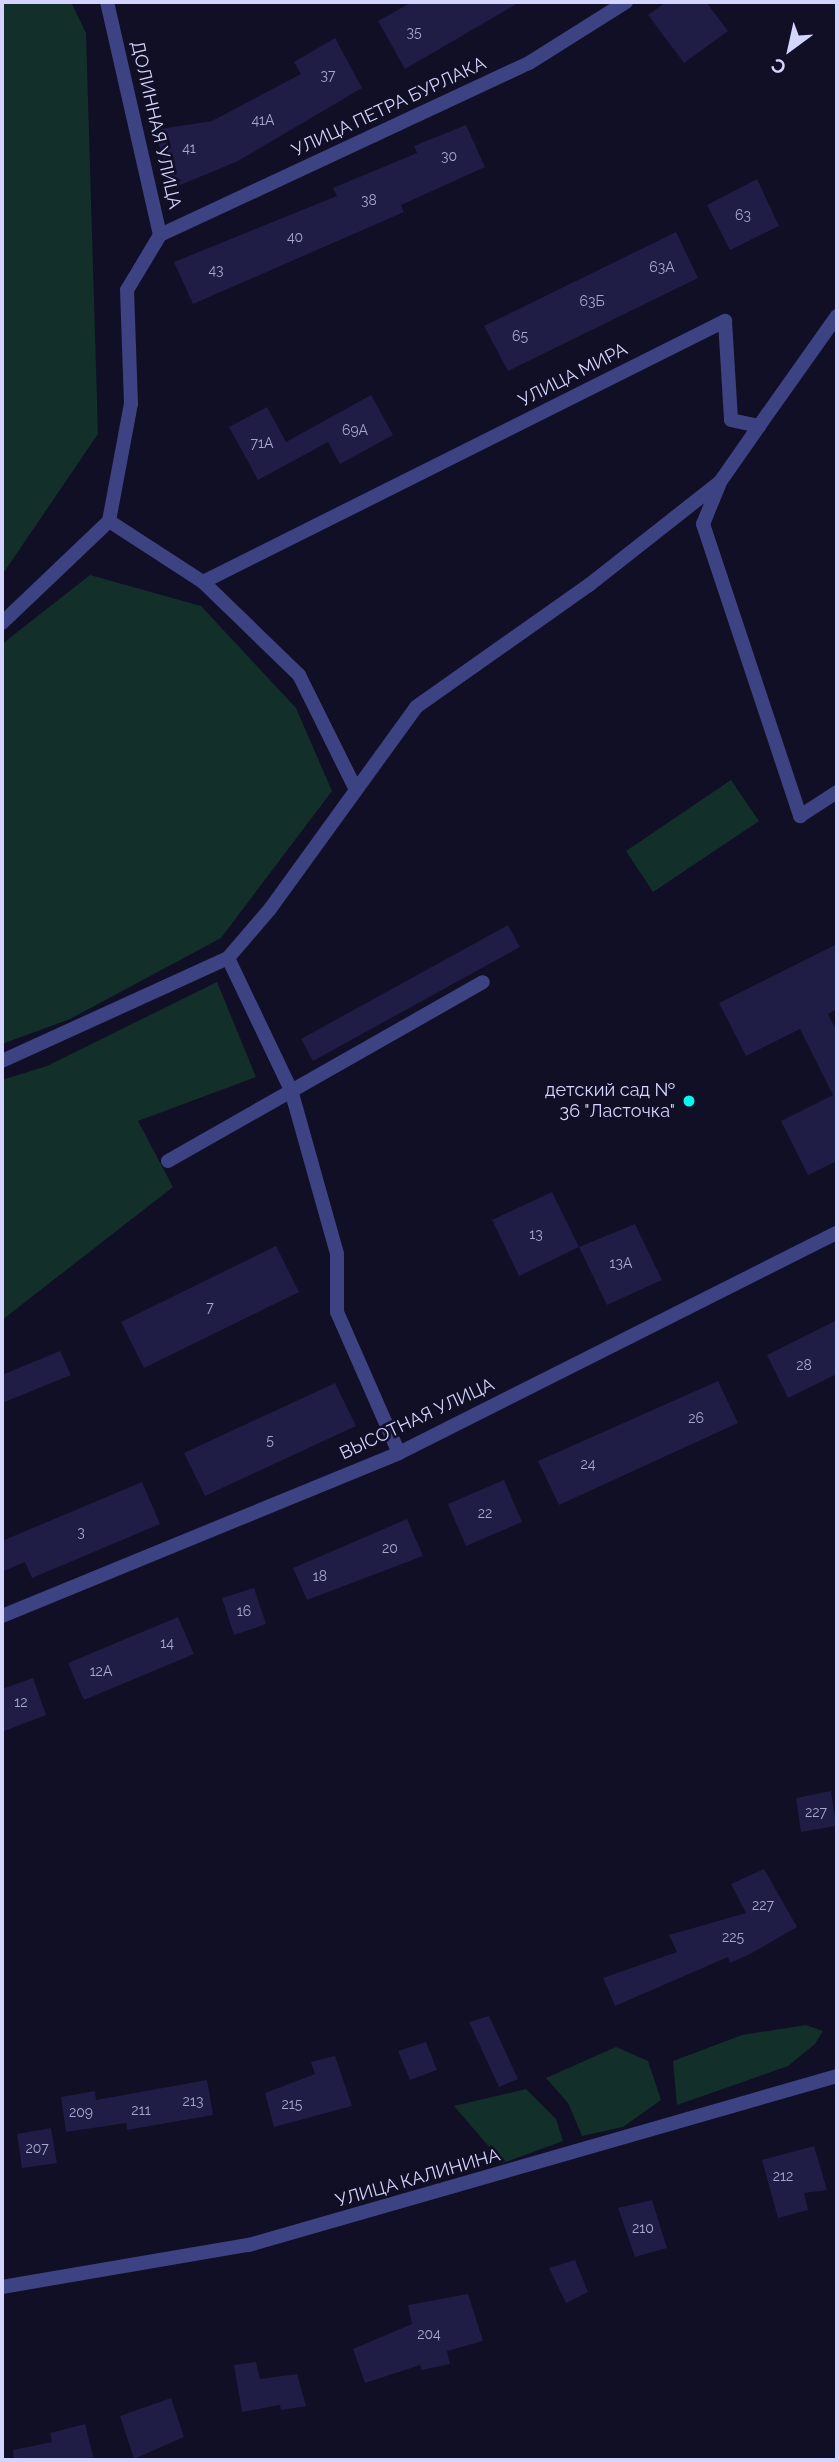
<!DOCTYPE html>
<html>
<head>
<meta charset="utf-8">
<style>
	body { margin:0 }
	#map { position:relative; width:839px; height:2462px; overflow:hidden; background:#100f25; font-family:Raleway,sans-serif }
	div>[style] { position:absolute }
	.green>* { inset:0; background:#122f2a }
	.building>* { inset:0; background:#1f1c45 }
	.lane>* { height:14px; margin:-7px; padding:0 7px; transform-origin:7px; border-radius:7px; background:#3c4282 }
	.street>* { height:14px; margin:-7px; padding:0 7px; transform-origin:7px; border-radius:7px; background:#3c4282 }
	.dots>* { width:19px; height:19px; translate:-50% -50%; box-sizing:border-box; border:4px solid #100f25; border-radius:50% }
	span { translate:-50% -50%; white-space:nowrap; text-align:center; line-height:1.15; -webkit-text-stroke:5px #100f25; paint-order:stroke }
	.number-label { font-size:14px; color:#a7a7d0 }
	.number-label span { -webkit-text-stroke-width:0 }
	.street-label { font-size:18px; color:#d4d5fe }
	.poi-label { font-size:18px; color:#d4d5fe }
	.right { translate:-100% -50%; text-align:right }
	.frame { position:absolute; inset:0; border:4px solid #d4d5fe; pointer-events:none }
	.north { position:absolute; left:755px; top:14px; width:70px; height:70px; -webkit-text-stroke:5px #100f25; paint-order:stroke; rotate:213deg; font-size:19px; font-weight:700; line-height:28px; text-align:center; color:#d4d5fe }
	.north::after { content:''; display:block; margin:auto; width:24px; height:32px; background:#d4d5fe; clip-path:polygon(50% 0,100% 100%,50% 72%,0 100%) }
</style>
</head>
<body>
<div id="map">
	<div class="green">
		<div style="clip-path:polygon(2px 2px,71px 2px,86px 33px,98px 434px,2px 575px)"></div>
		<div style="clip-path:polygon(90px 575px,201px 606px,296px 708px,332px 791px,221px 938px,70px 1019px,2px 1044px,2px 644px)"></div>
		<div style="clip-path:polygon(731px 780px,759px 821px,653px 892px,626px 851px)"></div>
		<div style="clip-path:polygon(217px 982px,256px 1077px,138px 1121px,173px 1187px,2px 1320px,2px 1080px,47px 1066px)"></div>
		<div style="clip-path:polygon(806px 2025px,823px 2031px,815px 2044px,788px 2066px,677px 2105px,673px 2061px,742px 2035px)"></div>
		<div style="clip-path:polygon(616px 2047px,648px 2061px,661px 2100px,623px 2127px,582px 2136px,568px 2103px,546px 2078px)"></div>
		<div style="clip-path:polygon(526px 2089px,556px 2119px,563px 2141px,503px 2163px,454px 2106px)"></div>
	</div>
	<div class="building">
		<div style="clip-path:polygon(412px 2px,520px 2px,405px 69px,378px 21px)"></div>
		<div style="clip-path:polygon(666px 2px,706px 2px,728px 31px,684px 63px,648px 15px)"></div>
		<div style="clip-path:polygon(335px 38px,362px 88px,238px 161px,173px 188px,154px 130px,212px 121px,301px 74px,294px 62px)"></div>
		<div style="clip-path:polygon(466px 125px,485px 167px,401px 205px,404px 212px,193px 304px,174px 262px,337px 196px,333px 188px,417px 153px,414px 146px)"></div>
		<div style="clip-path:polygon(757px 179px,779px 226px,730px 250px,707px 205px)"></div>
		<div style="clip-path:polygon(676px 232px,698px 278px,508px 371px,484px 326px)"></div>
		<div style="clip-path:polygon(371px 395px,393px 435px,340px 464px,328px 442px,258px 480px,229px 427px,267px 407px,286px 442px)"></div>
		<div style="clip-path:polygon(508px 925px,520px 947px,313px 1061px,301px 1039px)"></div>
		<div style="clip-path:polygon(837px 944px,837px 1009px,828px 1014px,837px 1032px,837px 1161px,808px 1175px,781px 1121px,833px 1095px,800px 1029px,746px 1056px,719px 1003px)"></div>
		<div style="clip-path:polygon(552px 1192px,579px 1247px,519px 1276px,492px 1220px)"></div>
		<div style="clip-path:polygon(635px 1224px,662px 1280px,607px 1305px,579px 1247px)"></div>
		<div style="clip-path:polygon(276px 1246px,299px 1292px,144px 1368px,121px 1322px)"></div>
		<div style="clip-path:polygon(837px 1320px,837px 1374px,788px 1398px,767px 1355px)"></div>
		<div style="clip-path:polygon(60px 1351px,71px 1375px,2px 1403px,2px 1375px)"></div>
		<div style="clip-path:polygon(718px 1381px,738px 1423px,559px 1505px,538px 1461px)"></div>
		<div style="clip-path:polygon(335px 1383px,356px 1426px,205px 1496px,184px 1453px)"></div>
		<div style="clip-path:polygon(504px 1480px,522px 1522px,466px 1546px,448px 1504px)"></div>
		<div style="clip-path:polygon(142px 1482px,160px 1524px,32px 1578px,25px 1562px,2px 1572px,2px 1541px)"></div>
		<div style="clip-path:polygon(407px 1519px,423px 1556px,307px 1600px,293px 1568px)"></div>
		<div style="clip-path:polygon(254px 1588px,266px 1624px,234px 1635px,222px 1598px)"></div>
		<div style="clip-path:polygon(178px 1617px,194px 1654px,84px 1700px,68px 1663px)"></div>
		<div style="clip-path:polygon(33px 1678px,46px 1715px,2px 1732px,2px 1689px)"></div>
		<div style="clip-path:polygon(831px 1791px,836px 1826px,801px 1832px,796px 1798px)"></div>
		<div style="clip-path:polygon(764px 1869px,797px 1927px,752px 1953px,730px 1963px,728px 1957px,615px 2006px,603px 1978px,677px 1952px,669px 1935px,746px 1913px,731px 1884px)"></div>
		<div style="clip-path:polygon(489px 2016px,518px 2079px,499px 2087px,469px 2022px)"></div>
		<div style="clip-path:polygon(426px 2042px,437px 2070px,410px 2080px,398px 2051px)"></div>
		<div style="clip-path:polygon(335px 2056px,352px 2106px,274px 2127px,265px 2093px,315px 2074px,311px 2062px)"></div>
		<div style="clip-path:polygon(207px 2080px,213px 2115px,127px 2130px,126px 2123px,66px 2132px,61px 2097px,95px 2091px,96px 2100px)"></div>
		<div style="clip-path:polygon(51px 2128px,57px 2163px,22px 2168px,17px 2134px)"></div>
		<div style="clip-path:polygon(814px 2146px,827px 2190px,804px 2193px,808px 2210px,778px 2218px,762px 2160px)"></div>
		<div style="clip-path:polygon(652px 2200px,667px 2248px,635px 2257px,618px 2208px)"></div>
		<div style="clip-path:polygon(575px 2260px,588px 2292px,566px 2303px,549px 2268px)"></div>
		<div style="clip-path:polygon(468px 2294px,483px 2341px,447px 2351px,450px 2364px,422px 2370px,420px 2365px,365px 2383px,353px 2349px,412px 2324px,408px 2305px)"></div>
		<div style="clip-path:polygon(256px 2362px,260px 2379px,297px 2374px,306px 2406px,281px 2410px,280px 2405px,242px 2412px,234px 2365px)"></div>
		<div style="clip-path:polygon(171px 2398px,184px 2437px,134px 2459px,120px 2416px)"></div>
		<div style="clip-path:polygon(85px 2424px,94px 2460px,14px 2460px,13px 2450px,52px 2442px,50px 2433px)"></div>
	</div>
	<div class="lane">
		<div style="left:719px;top:485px;width:42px;rotate:112.3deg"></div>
		<div style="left:703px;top:524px;width:308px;rotate:71.6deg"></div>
		<div style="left:800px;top:816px;width:44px;rotate:-33deg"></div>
		<div style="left:109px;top:521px;width:112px;rotate:33deg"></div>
		<div style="left:203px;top:582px;width:134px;rotate:44.1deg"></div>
		<div style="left:299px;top:675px;width:128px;rotate:63.6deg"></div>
		<div style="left:228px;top:958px;width:146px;rotate:64.5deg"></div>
		<div style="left:291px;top:1090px;width:170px;rotate:74.3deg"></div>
		<div style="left:337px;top:1254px;width:58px;rotate:90deg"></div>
		<div style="left:337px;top:1312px;width:154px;rotate:66.3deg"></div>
		<div style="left:2px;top:1061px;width:248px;rotate:-24.5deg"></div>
		<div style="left:228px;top:958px;width:65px;rotate:-49.4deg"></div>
		<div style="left:270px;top:909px;width:249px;rotate:-54.1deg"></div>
		<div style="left:416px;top:707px;width:212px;rotate:-35.2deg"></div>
		<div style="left:589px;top:585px;width:167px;rotate:-38.2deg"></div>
		<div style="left:720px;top:482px;width:68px;rotate:-55.1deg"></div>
		<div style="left:168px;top:1161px;width:362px;rotate:-29.6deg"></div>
	</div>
	<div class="street">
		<div style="left:160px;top:235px;width:407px;rotate:-25deg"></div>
		<div style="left:529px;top:63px;width:115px;rotate:-32.2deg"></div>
		<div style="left:203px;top:582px;width:584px;rotate:-26.57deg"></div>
		<div style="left:725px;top:321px;width:99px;rotate:86.5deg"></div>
		<div style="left:731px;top:420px;width:29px;rotate:12deg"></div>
		<div style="left:759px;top:426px;width:135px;rotate:-54.7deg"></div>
		<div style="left:2px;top:623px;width:148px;rotate:-43.6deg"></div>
		<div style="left:109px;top:521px;width:119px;rotate:-79.4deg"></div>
		<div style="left:131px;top:404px;width:114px;rotate:-92deg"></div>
		<div style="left:127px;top:290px;width:64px;rotate:-59deg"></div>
		<div style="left:160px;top:235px;width:239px;rotate:-102.8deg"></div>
		<div style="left:2px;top:1616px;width:429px;rotate:-22.3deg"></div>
		<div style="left:399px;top:1453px;width:490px;rotate:-26.7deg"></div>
		<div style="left:2px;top:2287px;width:251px;rotate:-9.7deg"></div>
		<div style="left:249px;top:2245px;width:612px;rotate:-16.04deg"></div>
	</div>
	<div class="dots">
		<div style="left:689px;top:1101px;background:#06f8ef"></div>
	</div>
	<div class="number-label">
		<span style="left:414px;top:32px">35</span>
		<span style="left:328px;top:75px">37</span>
		<span style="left:263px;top:120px">41А</span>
		<span style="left:189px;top:148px">41</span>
		<span style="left:449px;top:156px">30</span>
		<span style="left:369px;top:200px">38</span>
		<span style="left:743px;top:215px">63</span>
		<span style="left:295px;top:237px">40</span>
		<span style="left:662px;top:267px">63А</span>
		<span style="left:216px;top:270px">43</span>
		<span style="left:592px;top:301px">63Б</span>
		<span style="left:520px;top:336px">65</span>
		<span style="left:355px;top:430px">69А</span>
		<span style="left:262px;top:443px">71А</span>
		<span style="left:536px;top:1234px">13</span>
		<span style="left:621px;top:1263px">13А</span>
		<span style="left:210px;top:1307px">7</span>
		<span style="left:804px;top:1365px">28</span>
		<span style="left:696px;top:1418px">26</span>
		<span style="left:270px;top:1440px">5</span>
		<span style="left:588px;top:1464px">24</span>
		<span style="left:485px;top:1513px">22</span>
		<span style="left:81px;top:1532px">3</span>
		<span style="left:390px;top:1548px">20</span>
		<span style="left:320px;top:1576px">18</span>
		<span style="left:244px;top:1611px">16</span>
		<span style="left:167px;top:1643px">14</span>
		<span style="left:101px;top:1671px">12А</span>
		<span style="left:21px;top:1702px">12</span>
		<span style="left:816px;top:1812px">227</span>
		<span style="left:763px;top:1905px">227</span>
		<span style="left:733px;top:1937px">225</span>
		<span style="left:193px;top:2101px">213</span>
		<span style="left:292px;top:2104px">215</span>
		<span style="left:141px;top:2110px">211</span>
		<span style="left:81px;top:2112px">209</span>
		<span style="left:37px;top:2148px">207</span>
		<span style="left:783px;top:2176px">212</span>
		<span style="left:643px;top:2228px">210</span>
		<span style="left:429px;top:2334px">204</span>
	</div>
	<div class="street-label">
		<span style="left:389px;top:107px;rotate:-25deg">УЛИЦА ПЕТРА БУРЛАКА</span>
		<span style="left:156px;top:125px;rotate:77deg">ДОЛИННАЯ УЛИЦА</span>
		<span style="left:573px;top:375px;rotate:-27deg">УЛИЦА МИРА</span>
		<span style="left:417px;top:1419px;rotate:-25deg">ВЫСОТНАЯ УЛИЦА</span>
		<span style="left:418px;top:2178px;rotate:-16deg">УЛИЦА КАЛИНИНА</span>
	</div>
	<div class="poi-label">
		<span class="right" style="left:675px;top:1101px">детский сад №<br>36 "Ласточка"</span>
	</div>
	<div class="frame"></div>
	<div class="north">С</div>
</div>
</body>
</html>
